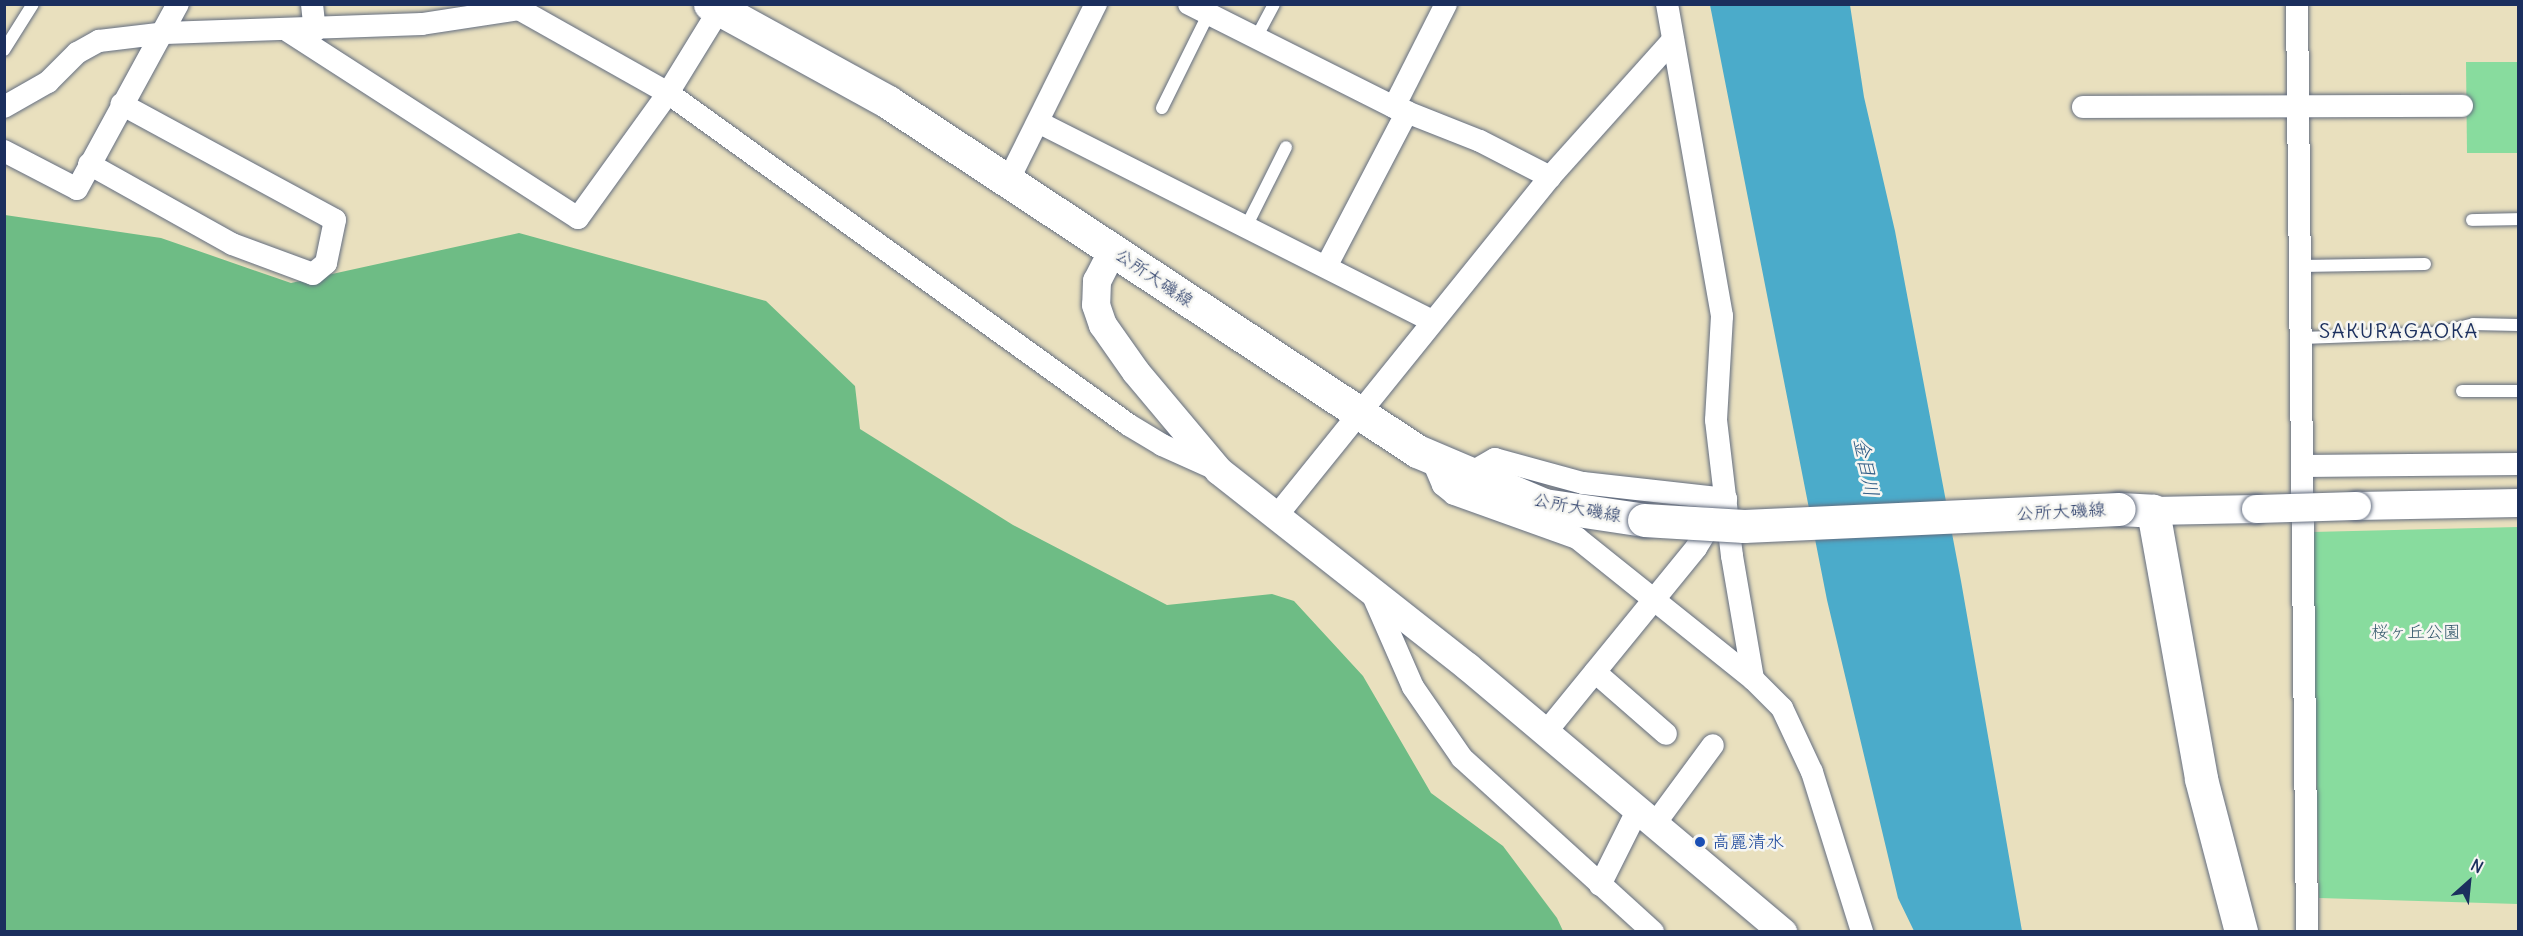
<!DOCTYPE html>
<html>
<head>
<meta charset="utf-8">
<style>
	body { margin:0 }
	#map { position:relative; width:2523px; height:936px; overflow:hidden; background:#e9e0be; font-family:Delius,"Klee One",sans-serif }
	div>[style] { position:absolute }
	.green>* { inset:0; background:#88dc9e }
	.forest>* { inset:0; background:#6ebc85 }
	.water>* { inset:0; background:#4babca }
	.roads { filter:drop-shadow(0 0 2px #636d80) drop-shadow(0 0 2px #636d80) }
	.service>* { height:12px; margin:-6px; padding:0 6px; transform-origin:6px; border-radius:6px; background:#fff }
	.minor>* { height:22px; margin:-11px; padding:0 11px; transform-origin:11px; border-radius:11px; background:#fff }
	.tertiary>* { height:28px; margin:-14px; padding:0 14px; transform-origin:14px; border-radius:14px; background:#fff }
	.secondary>* { height:33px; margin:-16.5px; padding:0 16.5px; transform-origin:16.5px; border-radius:16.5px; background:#fff }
	.bridges { filter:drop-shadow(0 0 2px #636d80) drop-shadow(0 0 2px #636d80) }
	.tertiary-bridge>* { height:28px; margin:-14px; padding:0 14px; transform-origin:14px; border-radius:14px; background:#fff }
	.secondary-bridge>* { height:33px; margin:-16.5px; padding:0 16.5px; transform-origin:16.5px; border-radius:16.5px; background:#fff }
	.dots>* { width:16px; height:16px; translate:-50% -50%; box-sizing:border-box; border:3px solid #f6f6f2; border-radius:50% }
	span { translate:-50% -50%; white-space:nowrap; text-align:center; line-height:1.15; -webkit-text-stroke:5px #f6f6f2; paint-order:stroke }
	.street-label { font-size:18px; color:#1b2f5e }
	.park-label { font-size:18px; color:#365a6e }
	.transit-label { font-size:18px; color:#164399 }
	.left { translate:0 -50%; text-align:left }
	.neighbourhood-label { font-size:20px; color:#1b2f5e; letter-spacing:1.5px }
	.water-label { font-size:20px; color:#2c5a84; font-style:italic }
	.frame { position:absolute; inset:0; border:6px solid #1b2f5e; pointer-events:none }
	.north { position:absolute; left:2439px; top:852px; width:60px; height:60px; -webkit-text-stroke:4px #f6f6f2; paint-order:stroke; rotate:27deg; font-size:16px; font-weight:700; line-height:24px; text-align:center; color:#1b2f5e }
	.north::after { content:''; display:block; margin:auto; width:21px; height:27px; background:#1b2f5e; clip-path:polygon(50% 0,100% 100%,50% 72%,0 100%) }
</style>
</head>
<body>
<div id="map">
	<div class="green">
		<div style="clip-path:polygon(2466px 62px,2518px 62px,2518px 153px,2467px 153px)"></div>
		<div style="clip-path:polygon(2518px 527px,2518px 904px,2319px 898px,2312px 532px)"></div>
	</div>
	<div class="forest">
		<div style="clip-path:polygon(5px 215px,161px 238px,291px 283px,519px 233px,766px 301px,855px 386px,860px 429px,1013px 525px,1167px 605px,1272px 594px,1294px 601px,1363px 676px,1431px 793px,1503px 846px,1557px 918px,1563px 931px,5px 932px)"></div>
	</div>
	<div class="water">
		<div style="clip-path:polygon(1710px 5px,1850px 5px,1864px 97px,1895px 231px,1961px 581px,2022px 931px,1914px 931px,1898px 898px,1827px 600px)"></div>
	</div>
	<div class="roads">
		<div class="service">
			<div style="left:1256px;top:38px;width:38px;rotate:-62deg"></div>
			<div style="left:4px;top:50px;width:54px;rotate:-57.8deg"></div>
			<div style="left:1162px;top:108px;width:104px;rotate:-63.7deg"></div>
			<div style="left:2472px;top:220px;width:46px;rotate:-1.2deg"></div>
			<div style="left:1247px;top:225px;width:87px;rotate:-63.4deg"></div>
			<div style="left:2301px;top:266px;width:124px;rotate:-0.9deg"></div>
			<div style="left:2302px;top:338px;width:136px;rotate:-2.1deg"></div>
			<div style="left:2438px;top:333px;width:36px;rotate:-14deg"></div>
			<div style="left:2473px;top:324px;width:45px;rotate:1.3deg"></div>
			<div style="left:2462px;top:391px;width:56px"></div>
		</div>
		<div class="minor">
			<div style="left:312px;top:4px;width:27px;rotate:84deg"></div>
			<div style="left:1189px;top:4px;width:229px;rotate:26.7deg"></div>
			<div style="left:1394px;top:107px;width:92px;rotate:21.6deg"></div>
			<div style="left:1480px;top:141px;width:79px;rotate:27.2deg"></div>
			<div style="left:1550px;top:177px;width:437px;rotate:128.9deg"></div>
			<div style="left:1667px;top:4px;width:317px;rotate:80deg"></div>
			<div style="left:1722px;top:316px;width:104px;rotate:93.3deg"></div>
			<div style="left:1716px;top:420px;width:137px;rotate:83.3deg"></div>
			<div style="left:1732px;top:556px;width:125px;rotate:80.3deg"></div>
			<div style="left:1753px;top:679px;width:41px;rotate:45deg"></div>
			<div style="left:1782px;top:708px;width:71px;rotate:64.9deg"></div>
			<div style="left:1812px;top:772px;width:168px;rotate:72.6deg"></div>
			<div style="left:2297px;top:4px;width:928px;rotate:89.38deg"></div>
			<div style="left:288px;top:31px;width:345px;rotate:32.8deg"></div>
			<div style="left:578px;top:218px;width:154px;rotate:-54.2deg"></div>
			<div style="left:668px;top:93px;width:97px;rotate:-58.4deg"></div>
			<div style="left:4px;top:107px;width:51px;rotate:-29.6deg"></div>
			<div style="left:48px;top:82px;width:41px;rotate:-45deg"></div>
			<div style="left:77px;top:53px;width:25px;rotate:-29deg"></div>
			<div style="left:99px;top:41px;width:66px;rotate:-6.9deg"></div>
			<div style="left:165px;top:33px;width:257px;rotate:-2deg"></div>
			<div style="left:422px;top:24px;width:98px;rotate:-8.8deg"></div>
			<div style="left:519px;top:9px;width:171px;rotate:29.4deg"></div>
			<div style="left:668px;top:93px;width:568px;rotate:35.76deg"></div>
			<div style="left:1129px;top:425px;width:39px;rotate:31deg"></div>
			<div style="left:1162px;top:445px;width:61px;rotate:24.1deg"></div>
			<div style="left:1394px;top:107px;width:115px;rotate:-63.2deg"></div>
			<div style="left:2083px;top:107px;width:379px;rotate:-0.2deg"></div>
			<div style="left:1040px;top:123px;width:439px;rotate:26.8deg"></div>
			<div style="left:4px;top:151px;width:82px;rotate:27.5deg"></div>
			<div style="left:77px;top:189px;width:211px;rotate:-61.4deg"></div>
			<div style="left:89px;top:164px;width:164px;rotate:29.2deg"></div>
			<div style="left:232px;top:244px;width:86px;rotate:20.3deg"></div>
			<div style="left:313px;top:274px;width:17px;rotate:-40deg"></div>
			<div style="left:326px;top:263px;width:44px;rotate:-78.2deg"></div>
			<div style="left:335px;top:220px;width:243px;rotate:-151.5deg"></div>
			<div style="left:1550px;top:177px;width:184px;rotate:-48.1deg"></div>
			<div style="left:1008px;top:181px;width:198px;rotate:-63.6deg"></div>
			<div style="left:1327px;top:265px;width:173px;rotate:-62.4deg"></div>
			<div style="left:1432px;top:459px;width:28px;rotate:67deg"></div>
			<div style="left:1443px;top:485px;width:14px;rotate:39deg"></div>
			<div style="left:1454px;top:494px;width:131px;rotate:19.7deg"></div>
			<div style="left:1577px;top:538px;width:226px;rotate:38.7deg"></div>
			<div style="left:2303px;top:466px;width:215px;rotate:-0.5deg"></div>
			<div style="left:1467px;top:475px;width:32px;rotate:-30deg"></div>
			<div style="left:1495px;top:459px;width:91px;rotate:15.3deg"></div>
			<div style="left:1583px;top:483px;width:144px;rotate:6.4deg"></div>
			<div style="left:1726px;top:499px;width:57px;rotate:121.5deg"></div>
			<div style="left:1696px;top:548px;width:239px;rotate:129.2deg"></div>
			<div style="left:1371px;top:591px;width:105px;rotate:66.4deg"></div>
			<div style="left:1413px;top:687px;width:86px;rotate:55.4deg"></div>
			<div style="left:1462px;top:758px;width:258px;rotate:42.3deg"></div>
			<div style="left:1595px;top:672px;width:94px;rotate:41.1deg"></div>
			<div style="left:1654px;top:825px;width:99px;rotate:-53.6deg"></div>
			<div style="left:1600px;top:885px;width:83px;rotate:-63.4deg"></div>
		</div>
		<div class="tertiary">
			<div style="left:1113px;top:250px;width:35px;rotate:117deg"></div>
			<div style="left:1097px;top:281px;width:24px;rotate:92deg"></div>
			<div style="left:1096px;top:305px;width:21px;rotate:71deg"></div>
			<div style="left:1103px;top:325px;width:57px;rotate:54.9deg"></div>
			<div style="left:1136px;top:372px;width:129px;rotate:50deg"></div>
			<div style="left:1219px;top:471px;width:317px;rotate:38.2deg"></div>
			<div style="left:1468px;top:667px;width:412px;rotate:40.1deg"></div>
			<div style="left:2357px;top:506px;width:161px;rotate:-1.1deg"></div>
			<div style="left:2153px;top:511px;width:103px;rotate:-1.1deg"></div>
		</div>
		<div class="secondary">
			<div style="left:710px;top:4px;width:203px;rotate:28.8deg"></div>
			<div style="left:888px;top:102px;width:634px;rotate:33.41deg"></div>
			<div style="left:1417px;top:451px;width:138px;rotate:23deg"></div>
			<div style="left:1544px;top:505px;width:101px;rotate:8.5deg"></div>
			<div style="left:2119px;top:509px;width:34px;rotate:3deg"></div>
			<div style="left:2153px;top:511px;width:272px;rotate:79.8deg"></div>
			<div style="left:2201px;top:779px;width:158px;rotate:75.3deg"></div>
		</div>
	</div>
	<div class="bridges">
		<div class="tertiary-bridge">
			<div style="left:2256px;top:509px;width:101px;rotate:-1.7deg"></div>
		</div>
		<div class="secondary-bridge">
			<div style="left:1644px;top:520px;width:100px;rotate:3.4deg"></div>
			<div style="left:1744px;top:526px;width:375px;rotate:-2.6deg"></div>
		</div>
	</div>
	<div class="dots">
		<div style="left:1700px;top:842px;background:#1a4fb4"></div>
	</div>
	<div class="street-label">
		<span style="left:1154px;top:278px;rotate:34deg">公所大磯線</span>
		<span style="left:1577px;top:508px;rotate:11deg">公所大磯線</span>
		<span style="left:2061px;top:512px;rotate:-3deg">公所大磯線</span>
	</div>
	<div class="park-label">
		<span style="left:2416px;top:632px">桜ヶ丘公園</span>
	</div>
	<div class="transit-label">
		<span class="left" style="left:1712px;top:842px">高麗清水</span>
	</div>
	<div class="neighbourhood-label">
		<span style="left:2399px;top:330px">SAKURAGAOKA</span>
	</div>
	<div class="water-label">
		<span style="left:1867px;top:467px;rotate:79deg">金目川</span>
	</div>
	<div class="frame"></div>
	<div class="north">N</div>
</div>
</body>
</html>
